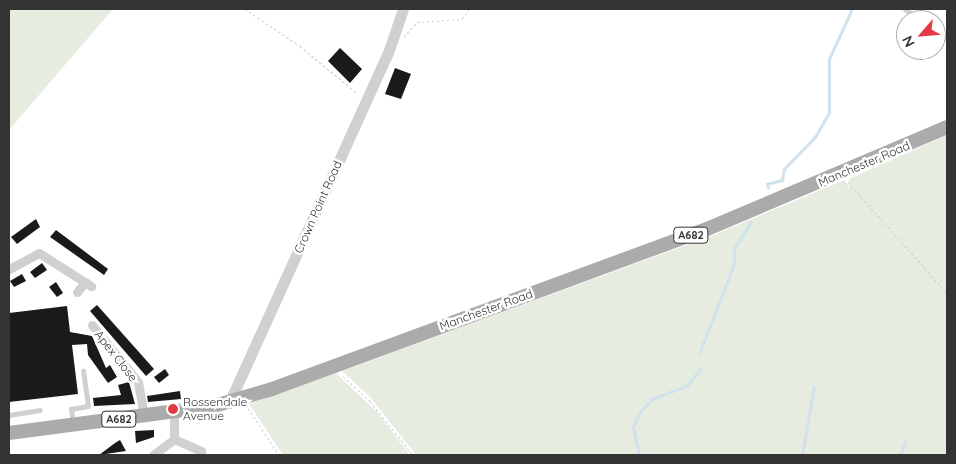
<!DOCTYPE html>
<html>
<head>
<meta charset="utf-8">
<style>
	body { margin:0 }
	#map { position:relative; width:956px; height:464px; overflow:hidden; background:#fff; font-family:Quicksand,sans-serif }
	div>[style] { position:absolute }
	.green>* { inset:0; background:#e6ecdf }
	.stream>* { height:2.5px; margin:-1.25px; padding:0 1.25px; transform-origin:1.25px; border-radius:1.25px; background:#cfe2ee }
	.building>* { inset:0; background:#1a1a1a }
	.path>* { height:1px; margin-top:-0.5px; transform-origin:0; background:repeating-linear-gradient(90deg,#cdcdcd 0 2.5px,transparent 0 5px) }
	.service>* { height:4.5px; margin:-2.25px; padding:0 2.25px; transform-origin:2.25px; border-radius:2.25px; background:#d0d0d0 }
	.minor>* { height:9px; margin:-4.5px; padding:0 4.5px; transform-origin:4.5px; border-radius:4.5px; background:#d0d0d0 }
	.tertiary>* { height:11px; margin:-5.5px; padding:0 5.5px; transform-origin:5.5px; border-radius:5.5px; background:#d0d0d0 }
	.primary>* { height:14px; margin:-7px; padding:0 7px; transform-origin:7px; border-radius:7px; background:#ababab }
	.dots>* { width:14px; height:14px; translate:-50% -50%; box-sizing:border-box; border:2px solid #fff; border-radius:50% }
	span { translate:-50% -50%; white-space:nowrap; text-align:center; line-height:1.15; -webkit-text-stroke:5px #fff; paint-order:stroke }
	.shield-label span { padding:1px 4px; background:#fff; border:1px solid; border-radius:4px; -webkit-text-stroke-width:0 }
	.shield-label { font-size:11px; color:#333; font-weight:700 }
	.street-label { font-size:12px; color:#333 }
	.poi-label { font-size:12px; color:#333 }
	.left { translate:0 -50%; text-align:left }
	.frame { position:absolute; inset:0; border:10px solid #333; pointer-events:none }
	.north { position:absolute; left:896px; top:10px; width:50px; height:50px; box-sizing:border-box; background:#fff; border:1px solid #adadad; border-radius:50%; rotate:243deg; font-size:14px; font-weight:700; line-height:20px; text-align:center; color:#333 }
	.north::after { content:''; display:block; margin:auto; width:18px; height:22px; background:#e63946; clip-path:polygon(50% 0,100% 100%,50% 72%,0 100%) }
</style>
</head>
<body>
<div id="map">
	<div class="green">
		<div style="clip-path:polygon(9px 9px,113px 9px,9px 130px)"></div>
		<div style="clip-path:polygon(947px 135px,947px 455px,416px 455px,370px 397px,342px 371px,714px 235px,844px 180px,849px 187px,849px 179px)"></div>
		<div style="clip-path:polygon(336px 373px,377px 412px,410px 455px,283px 455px,249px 404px)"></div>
	</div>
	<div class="stream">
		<div style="left:768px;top:188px;width:4px;rotate:-104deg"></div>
		<div style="left:767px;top:184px;width:16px;rotate:-15deg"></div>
		<div style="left:782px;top:180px;width:11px;rotate:-80deg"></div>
		<div style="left:784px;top:169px;width:45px;rotate:-45.9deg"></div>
		<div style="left:815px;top:137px;width:28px;rotate:-60deg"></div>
		<div style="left:829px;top:113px;width:54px;rotate:-90deg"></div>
		<div style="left:829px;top:59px;width:55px;rotate:-65.3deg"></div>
		<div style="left:700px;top:352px;width:94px;rotate:-68.9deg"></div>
		<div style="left:734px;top:264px;width:15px;rotate:-90deg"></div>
		<div style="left:734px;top:249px;width:31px;rotate:-58deg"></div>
		<div style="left:639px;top:455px;width:29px;rotate:-102deg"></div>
		<div style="left:633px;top:427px;width:17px;rotate:-65deg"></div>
		<div style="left:640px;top:412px;width:18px;rotate:-47deg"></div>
		<div style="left:652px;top:399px;width:39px;rotate:-21deg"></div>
		<div style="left:688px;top:385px;width:20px;rotate:-53deg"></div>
		<div style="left:802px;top:455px;width:69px;rotate:-80deg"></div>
		<div style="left:900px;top:455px;width:14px;rotate:-69deg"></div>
	</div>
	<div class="building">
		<div style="clip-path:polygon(340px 48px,362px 69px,350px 83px,328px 61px)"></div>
		<div style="clip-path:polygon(395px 68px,411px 74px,401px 99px,385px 94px)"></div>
		<div style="clip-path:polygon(36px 219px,40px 227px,17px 244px,11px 237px)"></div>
		<div style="clip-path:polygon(56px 230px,108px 269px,104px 275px,50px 237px)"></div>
		<div style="clip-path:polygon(42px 263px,47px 270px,35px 278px,30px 272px)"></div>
		<div style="clip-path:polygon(22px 274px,26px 281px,14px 287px,10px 281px)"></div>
		<div style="clip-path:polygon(56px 282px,63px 293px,57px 297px,49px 287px)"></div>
		<div style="clip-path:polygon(97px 305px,154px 369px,146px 376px,90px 311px)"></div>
		<div style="clip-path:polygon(67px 306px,70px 332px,92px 336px,106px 368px,110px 365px,117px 377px,108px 383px,88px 355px,87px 344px,72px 345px,78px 394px,9px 402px,9px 313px)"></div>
		<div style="clip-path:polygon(165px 369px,169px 375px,159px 383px,154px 377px)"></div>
		<div style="clip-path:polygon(129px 382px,135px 404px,94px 406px,93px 398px,121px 395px,118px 385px)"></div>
		<div style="clip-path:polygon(180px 391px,181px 399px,148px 402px,147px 396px)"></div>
		<div style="clip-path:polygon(154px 430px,154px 437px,136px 443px,135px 431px)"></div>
		<div style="clip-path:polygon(120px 440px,126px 451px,99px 455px,115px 443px)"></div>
	</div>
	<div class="path">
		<div style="left:245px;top:9px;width:66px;rotate:33.9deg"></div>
		<div style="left:300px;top:46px;width:75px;rotate:39.6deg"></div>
		<div style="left:404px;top:37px;width:20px;rotate:-49deg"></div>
		<div style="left:417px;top:22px;width:45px;rotate:-3.8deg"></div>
		<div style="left:462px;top:19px;width:12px;rotate:-55deg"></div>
		<div style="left:848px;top:182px;width:149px;rotate:48.3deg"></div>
		<div style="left:343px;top:376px;width:37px;rotate:43deg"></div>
		<div style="left:370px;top:401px;width:69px;rotate:51.5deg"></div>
		<div style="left:248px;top:408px;width:56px;rotate:56.6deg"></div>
	</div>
	<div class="service">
		<div style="left:905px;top:9px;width:19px;rotate:36deg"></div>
		<div style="left:936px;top:31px;width:14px;rotate:36deg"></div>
		<div style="left:9px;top:415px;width:31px;rotate:-9deg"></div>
		<div style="left:73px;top:424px;width:15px;rotate:-98deg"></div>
		<div style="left:71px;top:409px;width:17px;rotate:-10deg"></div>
		<div style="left:88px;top:406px;width:35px;rotate:-98deg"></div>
	</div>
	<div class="minor">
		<div style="left:9px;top:269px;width:34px;rotate:-28deg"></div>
		<div style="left:39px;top:253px;width:62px;rotate:32.4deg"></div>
		<div style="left:77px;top:292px;width:13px;rotate:-51deg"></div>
		<div style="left:92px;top:325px;width:73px;rotate:51.1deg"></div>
		<div style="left:138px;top:382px;width:36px;rotate:80deg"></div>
		<div style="left:174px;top:439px;width:30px;rotate:24deg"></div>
		<div style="left:153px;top:455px;width:26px;rotate:-37deg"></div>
		<div style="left:174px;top:439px;width:27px;rotate:-90deg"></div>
	</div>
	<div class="tertiary">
		<div style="left:229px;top:403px;width:384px;rotate:-65.6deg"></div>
		<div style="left:388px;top:53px;width:46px;rotate:-71.2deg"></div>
	</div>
	<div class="primary">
		<div style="left:9px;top:433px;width:207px;rotate:-7.5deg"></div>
		<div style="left:214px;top:406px;width:60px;rotate:-16.3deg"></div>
		<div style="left:272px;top:389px;width:463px;rotate:-20.2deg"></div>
		<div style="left:707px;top:229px;width:261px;rotate:-23deg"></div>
	</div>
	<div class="dots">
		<div style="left:173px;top:409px;background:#e63946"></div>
	</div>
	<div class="shield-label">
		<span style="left:691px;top:235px">A682</span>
		<span style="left:119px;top:419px">A682</span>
	</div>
	<div class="street-label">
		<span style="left:864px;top:164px;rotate:-23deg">Manchester Road</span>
		<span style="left:318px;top:207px;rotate:-66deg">Crown Point Road</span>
		<span style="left:486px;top:310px;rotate:-20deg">Manchester Road</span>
		<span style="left:116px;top:356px;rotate:52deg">Apex Close</span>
	</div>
	<div class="poi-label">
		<span class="left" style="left:183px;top:409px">Rossendale<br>Avenue</span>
	</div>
	<div class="frame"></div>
	<div class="north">N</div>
</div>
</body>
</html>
